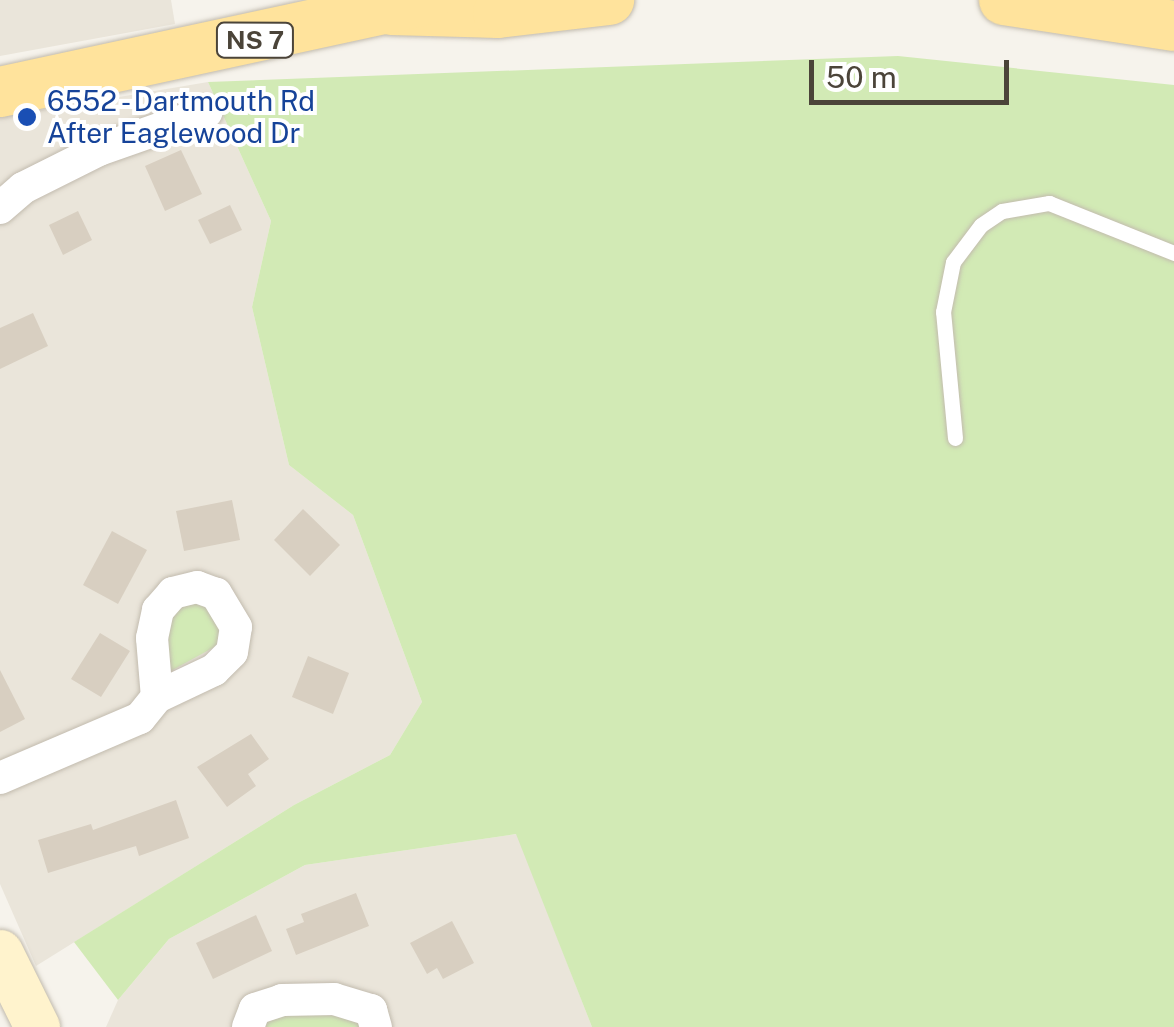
<!DOCTYPE html>
<html>
<head>
<meta charset="utf-8">
<style>
	body { margin:0 }
	#map { position:relative; width:1174px; height:1027px; overflow:hidden; background:#f6f3ec; font-family:"Public Sans",sans-serif }
	div>[style] { position:absolute }
	.residential>* { inset:0; background:#eae5da }
	.green>* { inset:0; background:#d2eab5 }
	.building>* { inset:0; background:#d8cfc1 }
	.roads { filter:drop-shadow(0 0 2px #c2bbae) drop-shadow(0 0 2px #c2bbae) }
	.lane>* { height:15px; margin:-7.5px; padding:0 7.5px; transform-origin:7.5px; border-radius:7.5px; background:#fff }
	.street>* { height:32px; margin:-16px; padding:0 16px; transform-origin:16px; border-radius:16px; background:#fff }
	.secondary>* { height:45px; margin:-22.5px; padding:0 22.5px; transform-origin:22.5px; border-radius:22.5px; background:#fff3cd }
	.primary>* { height:50px; margin:-25px; padding:0 25px; transform-origin:25px; border-radius:25px; background:#ffe39c }
	.dots>* { width:28px; height:28px; translate:-50% -50%; box-sizing:border-box; border:5px solid #fff; border-radius:50% }
	span { translate:-50% -50%; white-space:nowrap; text-align:center; line-height:1.15; -webkit-text-stroke:8px #fff; paint-order:stroke }
	.shield-label span { padding:2px 8px; background:#fff; border:2px solid; border-radius:8px; -webkit-text-stroke-width:0 }
	.shield-label { font-size:25px; color:#4b4439; font-weight:700 }
	.transit-label { font-size:28px; color:#164399 }
	.left { translate:0 -50%; text-align:left }
	.scale { position:absolute; left:809px; top:60px; width:200px; height:45px; box-sizing:border-box; border:5px solid #4b4439; border-top:0; padding-left:12px; font-size:30px; line-height:35px; white-space:nowrap; color:#4b4439; -webkit-text-stroke:8px #fff; paint-order:stroke }
</style>
</head>
<body>
<div id="map">
	<div class="residential">
		<div style="clip-path:polygon(0 0,171px 0,175px 24px,0 56px)"></div>
		<div style="clip-path:polygon(208px 82px,271px 221px,252px 307px,289px 465px,353px 515px,422px 702px,390px 755px,294px 805px,36px 966px,0 884px,0 117px)"></div>
		<div style="clip-path:polygon(517px 834px,592px 1027px,106px 1027px,118px 1000px,169px 939px,305px 865px)"></div>
	</div>
	<div class="green">
		<div style="clip-path:polygon(898px 56px,1174px 85px,1174px 1027px,592px 1027px,516px 834px,305px 865px,169px 939px,118px 1000px,74px 942px,294px 805px,390px 755px,422px 702px,353px 515px,289px 465px,252px 307px,271px 221px,208px 82px)"></div>
		<div style="clip-path:polygon(206px 600px,222px 626px,218px 645px,169px 672px,168px 621px,180px 604px)"></div>
		<div style="clip-path:polygon(269px 1013px,365px 1017px,365px 1027px,265px 1027px)"></div>
	</div>
	<div class="building">
		<div style="clip-path:polygon(181px 150px,202px 194px,165px 211px,145px 166px)"></div>
		<div style="clip-path:polygon(230px 205px,242px 230px,210px 244px,198px 220px)"></div>
		<div style="clip-path:polygon(78px 211px,92px 240px,63px 255px,49px 225px)"></div>
		<div style="clip-path:polygon(33px 313px,48px 346px,0 369px,0 328px)"></div>
		<div style="clip-path:polygon(232px 500px,240px 540px,184px 551px,176px 511px)"></div>
		<div style="clip-path:polygon(303px 509px,340px 545px,310px 576px,274px 540px)"></div>
		<div style="clip-path:polygon(112px 531px,147px 550px,118px 604px,83px 585px)"></div>
		<div style="clip-path:polygon(100px 633px,130px 651px,101px 697px,71px 679px)"></div>
		<div style="clip-path:polygon(308px 656px,349px 673px,333px 714px,292px 697px)"></div>
		<div style="clip-path:polygon(0 670px,25px 719px,0 732px)"></div>
		<div style="clip-path:polygon(251px 734px,269px 759px,248px 774px,256px 786px,227px 807px,197px 767px)"></div>
		<div style="clip-path:polygon(176px 800px,189px 838px,139px 856px,136px 846px,48px 873px,38px 840px,91px 824px,93px 830px)"></div>
		<div style="clip-path:polygon(356px 893px,369px 926px,296px 955px,286px 929px,304px 922px,301px 914px)"></div>
		<div style="clip-path:polygon(256px 915px,272px 951px,213px 979px,196px 943px)"></div>
		<div style="clip-path:polygon(452px 921px,474px 963px,443px 979px,437px 968px,427px 974px,410px 943px)"></div>
	</div>
	<div class="roads">
		<div class="lane">
			<div style="left:955px;top:438px;width:127px;rotate:-95.4deg"></div>
			<div style="left:943px;top:312px;width:51px;rotate:-78.7deg"></div>
			<div style="left:953px;top:262px;width:46px;rotate:-52.9deg"></div>
			<div style="left:981px;top:225px;width:25px;rotate:-34deg"></div>
			<div style="left:1002px;top:211px;width:48px;rotate:-9.7deg"></div>
			<div style="left:1049px;top:203px;width:135px;rotate:21.8deg"></div>
		</div>
		<div class="street">
			<div style="left:0;top:208px;width:30px;rotate:-41deg"></div>
			<div style="left:23px;top:188px;width:85px;rotate:-26.6deg"></div>
			<div style="left:99px;top:150px;width:114px;rotate:-19.4deg"></div>
			<div style="left:0;top:778px;width:152px;rotate:-23.2deg"></div>
			<div style="left:140px;top:718px;width:27px;rotate:-51deg"></div>
			<div style="left:157px;top:697px;width:63px;rotate:-25.3deg"></div>
			<div style="left:214px;top:670px;width:25px;rotate:-45deg"></div>
			<div style="left:232px;top:652px;width:25px;rotate:-81deg"></div>
			<div style="left:236px;top:627px;width:39px;rotate:-121deg"></div>
			<div style="left:216px;top:594px;width:20px;rotate:-160deg"></div>
			<div style="left:197px;top:587px;width:25px;rotate:166deg"></div>
			<div style="left:173px;top:593px;width:23px;rotate:131deg"></div>
			<div style="left:158px;top:610px;width:29px;rotate:102deg"></div>
			<div style="left:152px;top:638px;width:59px;rotate:85.2deg"></div>
			<div style="left:248px;top:1027px;width:19px;rotate:-69deg"></div>
			<div style="left:255px;top:1009px;width:28px;rotate:-18deg"></div>
			<div style="left:282px;top:1000px;width:52px;rotate:-1.1deg"></div>
			<div style="left:334px;top:999px;width:39px;rotate:17deg"></div>
			<div style="left:371px;top:1010px;width:18px;rotate:74deg"></div>
		</div>
		<div class="secondary">
			<div style="left:0;top:952px;width:84px;rotate:63.7deg"></div>
		</div>
		<div class="primary">
			<div style="left:1004px;top:0;width:172px;rotate:8.7deg"></div>
			<div style="left:391px;top:10px;width:107px;rotate:1.6deg"></div>
			<div style="left:498px;top:13px;width:112px;rotate:-6.7deg"></div>
			<div style="left:0;top:92px;width:436px;rotate:-12.2deg"></div>
		</div>
	</div>
	<div class="dots">
		<div style="left:27px;top:117px;background:#1a4fb4"></div>
	</div>
	<div class="shield-label">
		<span style="left:255px;top:40px">NS 7</span>
	</div>
	<div class="transit-label">
		<span class="left" style="left:47px;top:117px">6552 - Dartmouth Rd<br>After Eaglewood Dr</span>
	</div>
	<div class="scale">50 m</div>
</div>
</body>
</html>
